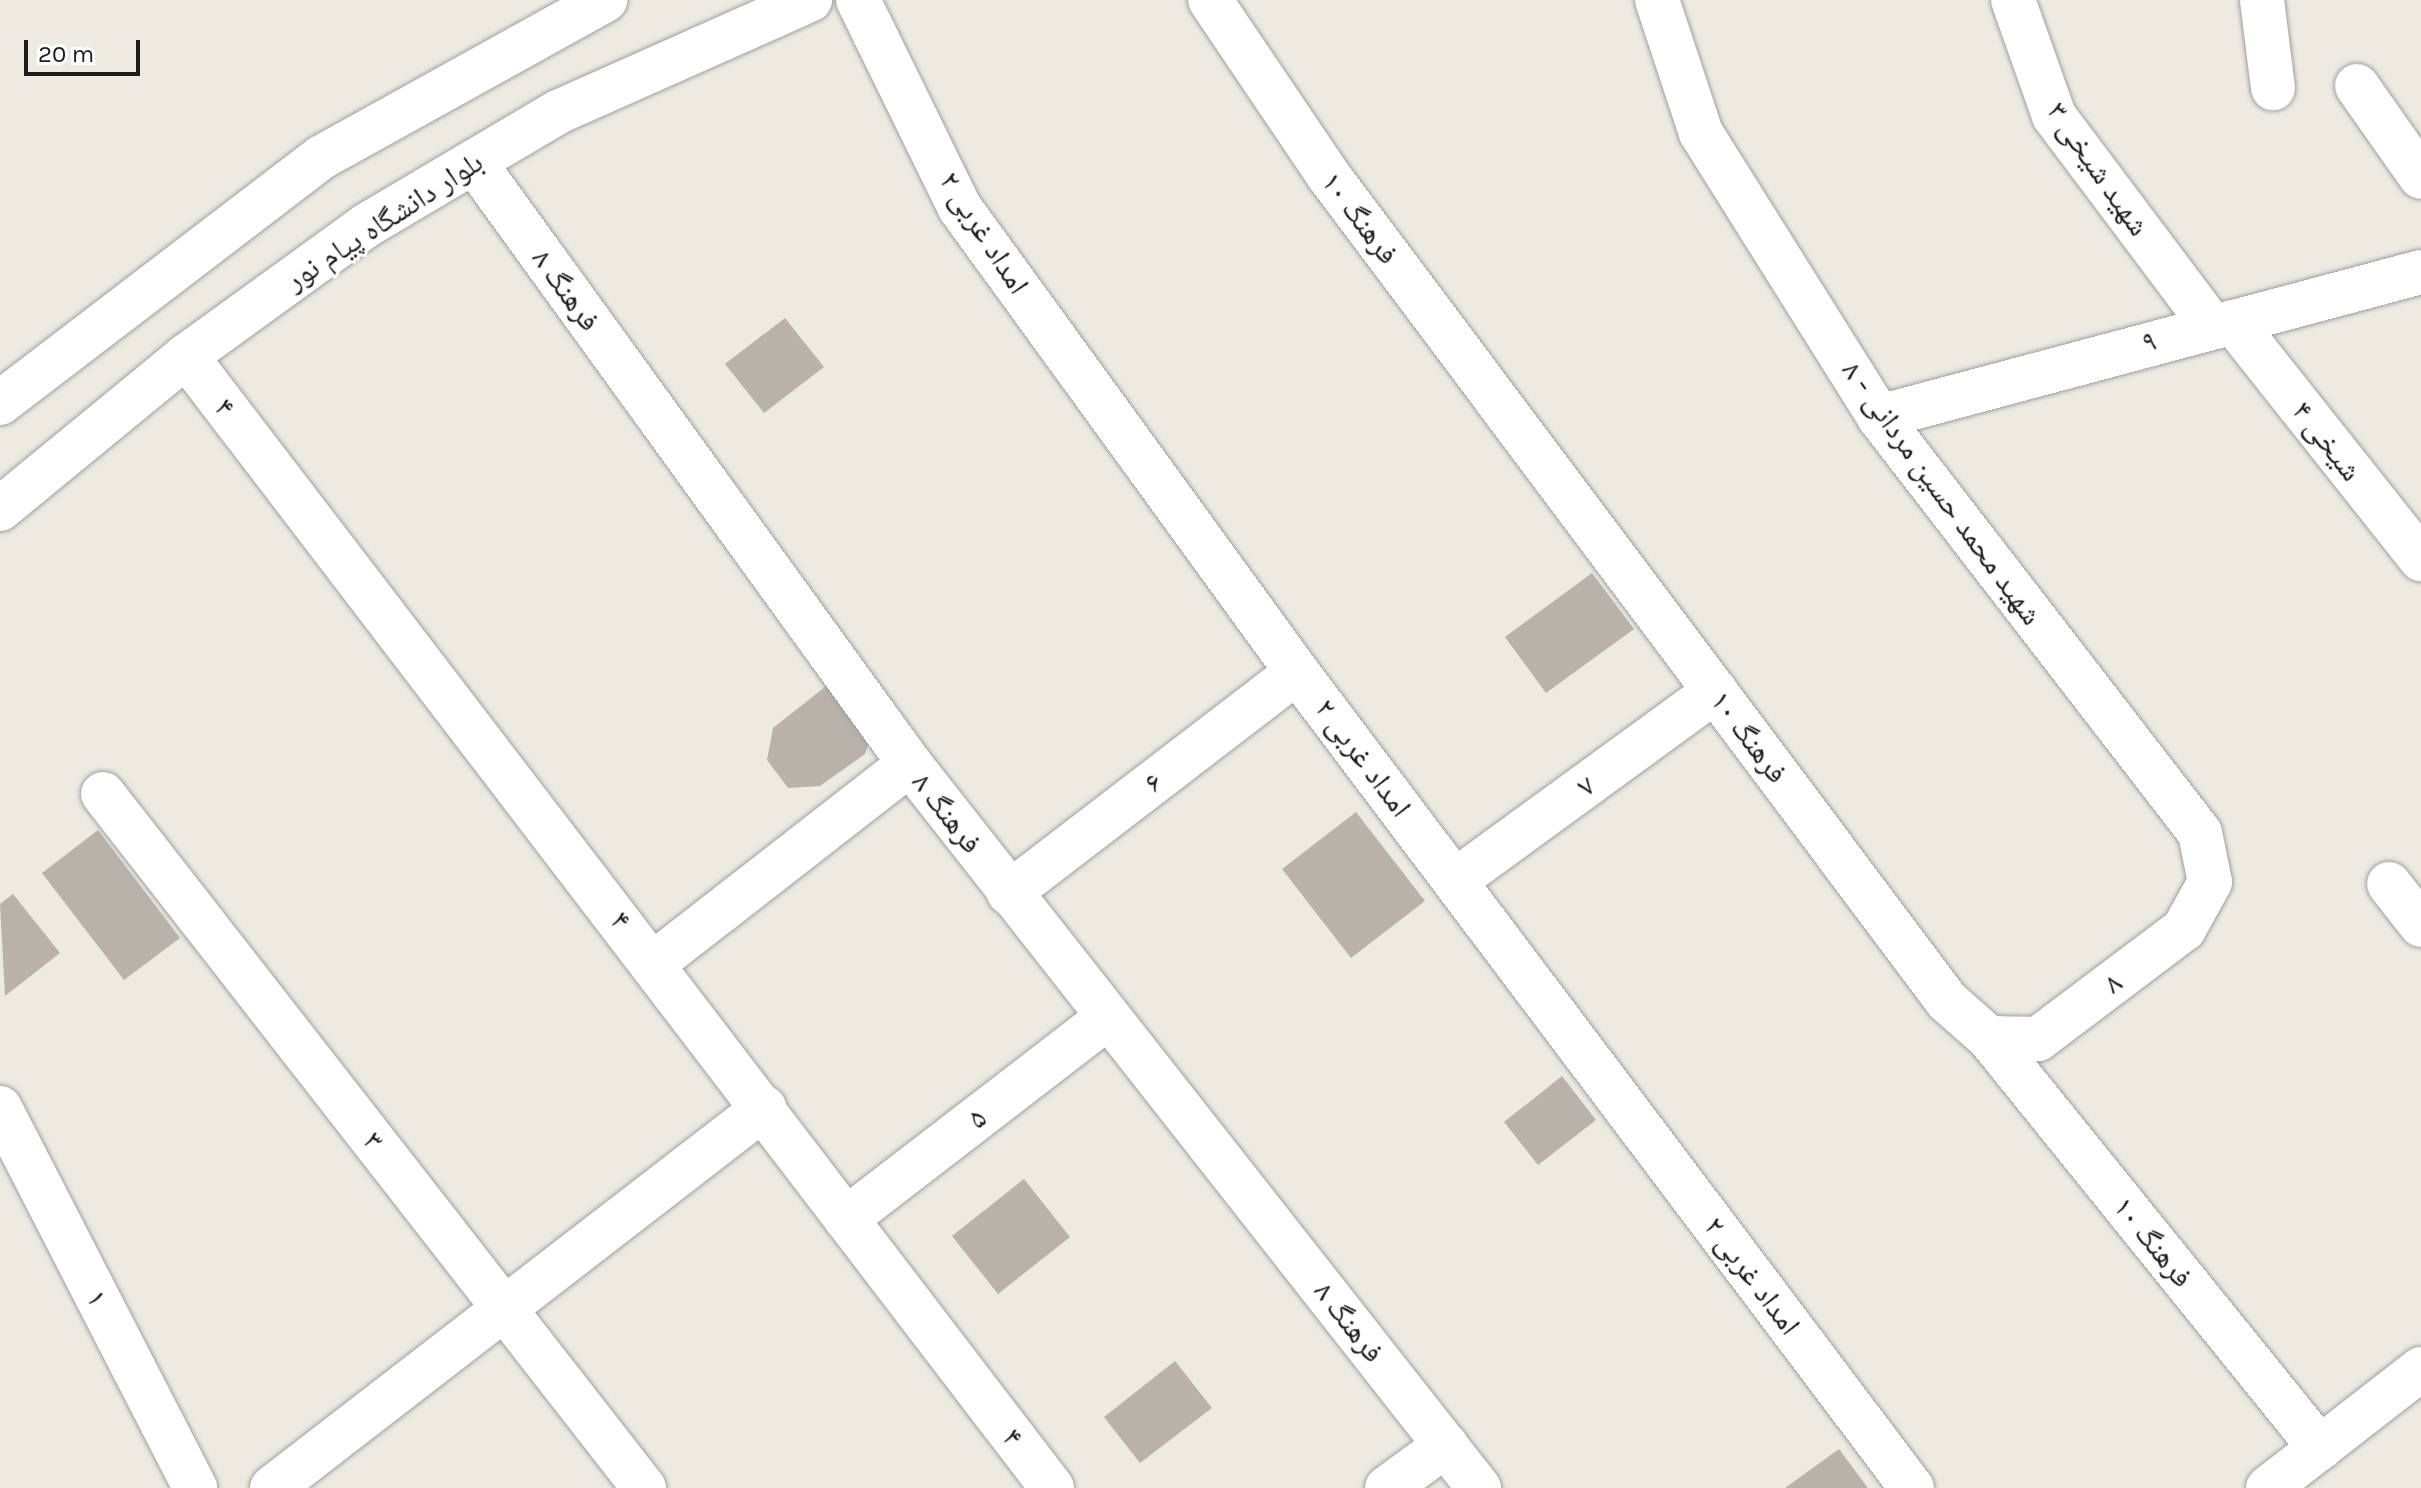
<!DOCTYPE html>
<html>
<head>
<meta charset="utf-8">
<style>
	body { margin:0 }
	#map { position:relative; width:2421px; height:1488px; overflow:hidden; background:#edeae2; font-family:Karla,"Noto Naskh Arabic",sans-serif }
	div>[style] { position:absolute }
	.building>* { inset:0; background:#b9b2ab }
	.roads { filter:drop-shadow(0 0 2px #a0a0a0) drop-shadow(0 0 2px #a0a0a0) }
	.minor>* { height:44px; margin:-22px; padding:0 22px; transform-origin:22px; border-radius:22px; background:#fff }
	span { translate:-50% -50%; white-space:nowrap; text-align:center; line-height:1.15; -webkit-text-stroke:6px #fff; paint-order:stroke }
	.street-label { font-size:30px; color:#1c1c1c }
	.scale { position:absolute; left:24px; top:40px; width:116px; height:36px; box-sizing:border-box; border:4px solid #1c1c1c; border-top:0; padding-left:10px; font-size:24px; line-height:28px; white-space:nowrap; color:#1c1c1c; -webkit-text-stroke:6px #fff; paint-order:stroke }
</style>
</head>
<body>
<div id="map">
	<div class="building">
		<div style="clip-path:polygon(785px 318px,824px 367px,764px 413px,725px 364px)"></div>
		<div style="clip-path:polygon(1592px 573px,1634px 629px,1546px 693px,1505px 637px)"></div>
		<div style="clip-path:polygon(830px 683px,871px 736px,865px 754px,820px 786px,788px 788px,767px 760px,773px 728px)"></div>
		<div style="clip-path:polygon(1356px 812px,1425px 901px,1351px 958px,1282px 869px)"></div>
		<div style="clip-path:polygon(98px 830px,180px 938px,124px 980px,42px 873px)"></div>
		<div style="clip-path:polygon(13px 894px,60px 953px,5px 996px,0 904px)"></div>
		<div style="clip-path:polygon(1562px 1076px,1596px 1120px,1538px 1165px,1504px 1122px)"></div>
		<div style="clip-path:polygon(1024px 1179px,1070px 1237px,998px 1294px,952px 1236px)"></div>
		<div style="clip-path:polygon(1175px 1361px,1212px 1408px,1140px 1463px,1104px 1417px)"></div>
		<div style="clip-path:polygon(1839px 1449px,1868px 1488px,1785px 1488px)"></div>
	</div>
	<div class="roads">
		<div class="minor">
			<div style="left:858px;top:0;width:232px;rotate:63.9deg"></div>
			<div style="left:960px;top:208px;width:573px;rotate:54.01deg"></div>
			<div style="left:1297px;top:672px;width:1022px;rotate:53deg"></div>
			<div style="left:1210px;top:0;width:211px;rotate:56deg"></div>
			<div style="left:1328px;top:175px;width:1032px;rotate:53.15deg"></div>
			<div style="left:1947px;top:1001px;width:56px;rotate:41.4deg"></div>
			<div style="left:1989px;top:1038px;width:527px;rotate:51.09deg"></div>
			<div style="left:1657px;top:0;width:140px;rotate:71.7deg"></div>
			<div style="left:1701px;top:133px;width:335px;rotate:57.9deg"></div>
			<div style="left:1879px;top:417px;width:525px;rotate:52.34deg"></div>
			<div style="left:2200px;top:833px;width:50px;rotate:78.5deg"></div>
			<div style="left:2210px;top:882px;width:54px;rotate:119deg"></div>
			<div style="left:2184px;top:929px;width:183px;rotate:143deg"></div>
			<div style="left:2038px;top:1039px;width:49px;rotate:-178.8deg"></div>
			<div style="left:2013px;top:0;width:123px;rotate:70.5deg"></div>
			<div style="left:2054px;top:116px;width:260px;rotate:53.1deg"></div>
			<div style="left:2262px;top:0;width:89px;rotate:82.9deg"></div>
			<div style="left:2357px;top:86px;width:111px;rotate:54.9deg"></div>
			<div style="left:474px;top:162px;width:743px;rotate:54.09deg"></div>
			<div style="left:910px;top:764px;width:921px;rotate:51.84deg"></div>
			<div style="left:2233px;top:322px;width:303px;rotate:51.6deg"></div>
			<div style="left:186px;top:356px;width:1425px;rotate:52.58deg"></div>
			<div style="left:0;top:403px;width:405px;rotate:-37.4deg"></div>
			<div style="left:322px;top:157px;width:324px;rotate:-29deg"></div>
			<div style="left:1879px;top:417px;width:561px;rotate:-14.98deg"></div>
			<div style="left:0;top:509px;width:241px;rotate:-39.4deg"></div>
			<div style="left:186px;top:356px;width:223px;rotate:-35.9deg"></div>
			<div style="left:367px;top:225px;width:222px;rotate:-30.6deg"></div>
			<div style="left:558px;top:112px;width:276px;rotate:-24deg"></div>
			<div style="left:103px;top:794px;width:880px;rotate:52.06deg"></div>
			<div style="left:1456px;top:880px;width:321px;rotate:-36.1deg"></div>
			<div style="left:2389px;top:884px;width:52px;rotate:52deg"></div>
			<div style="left:1009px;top:893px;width:363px;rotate:-37.5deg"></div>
			<div style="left:654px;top:963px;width:324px;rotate:-37.9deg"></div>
			<div style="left:0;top:1108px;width:427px;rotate:62.8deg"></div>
			<div style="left:846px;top:1219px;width:331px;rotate:-37.6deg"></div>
			<div style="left:272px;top:1488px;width:622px;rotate:-37.68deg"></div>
			<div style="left:1387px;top:1488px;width:73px;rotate:-36.1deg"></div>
			<div style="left:2268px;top:1488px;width:194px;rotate:-37.9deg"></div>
		</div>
	</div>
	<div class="street-label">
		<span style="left:2098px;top:169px;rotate:55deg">شهید شیخی ۳</span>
		<span style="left:1360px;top:218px;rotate:53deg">فرهنگ ۱۰</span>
		<span style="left:384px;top:221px;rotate:-33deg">بلوار دانشگاه پیام نور</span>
		<span style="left:984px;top:233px;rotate:57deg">امداد غربی ۲</span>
		<span style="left:566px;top:290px;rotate:54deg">فرهنگ ۸</span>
		<span style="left:2149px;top:341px;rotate:-16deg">۹</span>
		<span style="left:225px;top:407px;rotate:52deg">۴</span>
		<span style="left:2327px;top:441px;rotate:52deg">شیخی ۴</span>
		<span style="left:1942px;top:493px;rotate:54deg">شهید محمد حسین مردانی - ۸</span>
		<span style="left:1749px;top:737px;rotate:53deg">فرهنگ ۱۰</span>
		<span style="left:1363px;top:758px;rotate:53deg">امداد غربی ۲</span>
		<span style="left:1153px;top:782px;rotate:-38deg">۶</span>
		<span style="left:1586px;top:786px;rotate:-36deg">۷</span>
		<span style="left:947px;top:813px;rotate:52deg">فرهنگ ۸</span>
		<span style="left:621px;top:920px;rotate:52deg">۴</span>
		<span style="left:2113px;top:983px;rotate:-37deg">۸</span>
		<span style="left:977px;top:1118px;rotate:-38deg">۵</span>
		<span style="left:373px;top:1141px;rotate:52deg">۳</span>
		<span style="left:2153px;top:1242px;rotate:51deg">فرهنگ ۱۰</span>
		<span style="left:1752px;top:1276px;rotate:53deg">امداد غربی ۲</span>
		<span style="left:97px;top:1298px;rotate:63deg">۱</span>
		<span style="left:1349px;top:1322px;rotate:52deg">فرهنگ ۸</span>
		<span style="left:1013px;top:1437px;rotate:53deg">۴</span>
	</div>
	<div class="scale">20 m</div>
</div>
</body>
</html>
